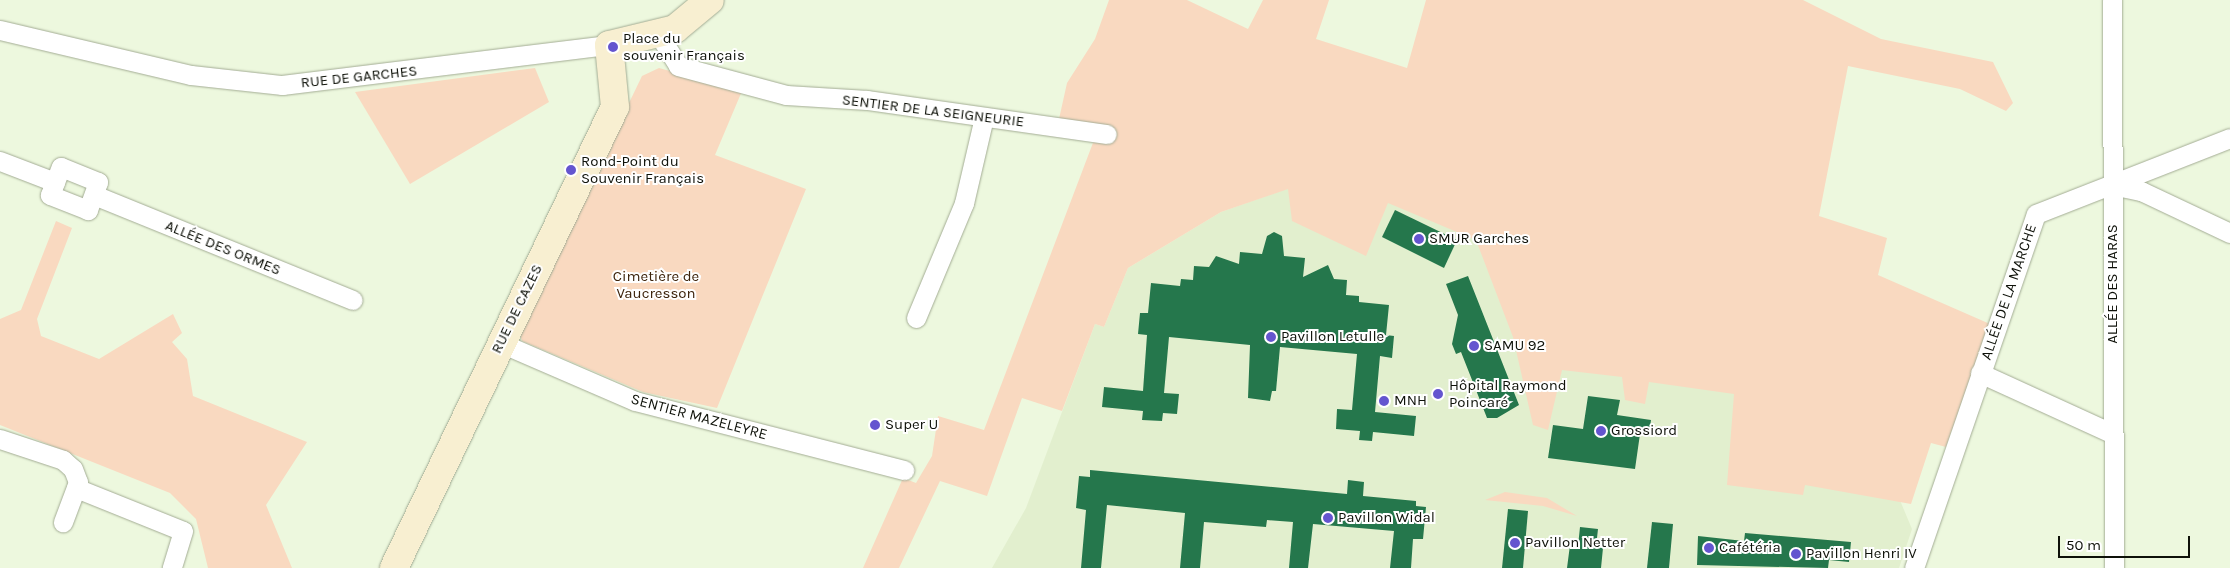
<!DOCTYPE html>
<html>
<head>
<meta charset="utf-8">
<style>
	body { margin:0 }
	#map { position:relative; width:2230px; height:568px; overflow:hidden; background:#edf8de; font-family:Karla,sans-serif }
	div>[style] { position:absolute }
	.built>* { inset:0; background:#e2efce }
	.green>* { inset:0; background:#f9d9c0 }
	.building>* { inset:0; background:#25774c }
	.roads { filter:drop-shadow(0 0 1px #a3ac94) drop-shadow(0 0 1px #a3ac94) }
	.street>* { height:19px; margin:-9.5px; padding:0 9.5px; transform-origin:9.5px; border-radius:9.5px; background:#fff }
	.secondary>* { height:28px; margin:-14px; padding:0 14px; transform-origin:14px; border-radius:14px; background:#f8efd1 }
	.dots>* { width:14px; height:14px; translate:-50% -50%; box-sizing:border-box; border:2px solid #fff; border-radius:50% }
	span { translate:-50% -50%; white-space:nowrap; text-align:center; line-height:1.15; -webkit-text-stroke:4px #fff; paint-order:stroke }
	.poi-label { font-size:15px; color:#0e1109 }
	.left { translate:0 -50%; text-align:left }
	.street-label { font-size:15px; color:#0e1109 }
	.park-label { font-size:15px; color:#3d230b }
	.scale { position:absolute; left:2058px; top:536px; width:132px; height:22px; box-sizing:border-box; border:2px solid #0e1109; border-top:0; padding-left:6px; font-size:15px; line-height:18px; white-space:nowrap; color:#0e1109; -webkit-text-stroke:4px #fff; paint-order:stroke }
</style>
</head>
<body>
<div id="map">
	<div class="built">
		<div style="clip-path:polygon(1335px 172px,1486px 235px,1899px 498px,1912px 529px,1899px 568px,992px 568px,1026px 508px,1095px 324px,1104px 327px,1128px 268px,1221px 212px)"></div>
	</div>
	<div class="green">
		<div style="clip-path:polygon(1109px 0,1187px 0,1248px 29px,1263px 0,1329px 0,1316px 39px,1407px 68px,1426px 0,1803px 0,1881px 39px,1993px 62px,2013px 103px,2006px 111px,1960px 89px,1848px 66px,1819px 216px,1887px 238px,1878px 275px,1990px 324px,1946px 447px,1931px 443px,1911px 504px,1805px 485px,1803px 495px,1727px 485px,1734px 394px,1649px 382px,1645px 404px,1625px 400px,1622px 377px,1562px 370px,1548px 430px,1533px 425px,1513px 337px,1476px 240px,1388px 203px,1366px 256px,1292px 221px,1288px 189px,1221px 212px,1128px 268px,1104px 327px,1095px 324px,1062px 411px,1022px 398px,987px 496px,940px 481px,899px 568px,863px 568px,903px 478px,916px 483px,932px 456px,938px 416px,984px 430px,1099px 127px,1059px 119px,1067px 83px,1095px 39px)"></div>
		<div style="clip-path:polygon(535px 68px,549px 102px,410px 184px,355px 92px)"></div>
		<div style="clip-path:polygon(659px 68px,742px 91px,715px 155px,806px 189px,717px 408px,643px 392px,522px 341px,519px 331px,642px 76px)"></div>
		<div style="clip-path:polygon(56px 221px,72px 228px,37px 319px,41px 336px,99px 359px,173px 314px,182px 333px,172px 342px,187px 359px,193px 396px,307px 442px,266px 505px,292px 568px,208px 568px,196px 519px,170px 493px,0 425px,0 319px,21px 310px)"></div>
		<div style="clip-path:polygon(1505px 492px,1547px 498px,1577px 516px,1543px 506px,1485px 500px)"></div>
	</div>
	<div class="building">
		<div style="clip-path:polygon(1395px 210px,1457px 240px,1444px 268px,1382px 237px)"></div>
		<div style="clip-path:polygon(1274px 232px,1282px 236px,1284px 256px,1305px 258px,1303px 277px,1328px 265px,1334px 279px,1347px 280px,1346px 295px,1359px 296px,1359px 302px,1389px 305px,1386px 335px,1394px 336px,1392px 358px,1380px 356px,1375px 412px,1416px 416px,1414px 436px,1373px 432px,1372px 441px,1359px 440px,1360px 431px,1336px 429px,1337px 409px,1352px 410px,1357px 354px,1280px 347px,1276px 391px,1272px 391px,1270px 401px,1248px 398px,1250px 345px,1169px 337px,1164px 393px,1179px 394px,1177px 414px,1163px 413px,1162px 421px,1142px 420px,1143px 411px,1102px 407px,1104px 387px,1143px 391px,1147px 335px,1138px 334px,1140px 313px,1148px 313px,1151px 283px,1180px 286px,1181px 279px,1193px 280px,1194px 266px,1209px 267px,1216px 256px,1239px 264px,1240px 252px,1262px 254px,1267px 236px)"></div>
		<div style="clip-path:polygon(1468px 276px,1519px 405px,1497px 418px,1487px 418px,1461px 352px,1456px 354px,1452px 344px,1458px 315px,1446px 284px)"></div>
		<div style="clip-path:polygon(1588px 396px,1620px 400px,1617px 415px,1651px 420px,1649px 435px,1640px 434px,1635px 469px,1548px 458px,1553px 425px,1583px 429px)"></div>
		<div style="clip-path:polygon(1090px 470px,1347px 494px,1348px 480px,1364px 482px,1363px 496px,1416px 501px,1416px 506px,1426px 507px,1423px 539px,1413px 539px,1411px 568px,1390px 568px,1394px 531px,1313px 524px,1308px 568px,1289px 568px,1293px 522px,1267px 520px,1266px 527px,1204px 522px,1200px 568px,1180px 568px,1185px 513px,1107px 505px,1101px 568px,1081px 568px,1086px 510px,1076px 508px,1079px 476px,1090px 477px)"></div>
		<div style="clip-path:polygon(1508px 509px,1528px 511px,1523px 568px,1502px 568px)"></div>
		<div style="clip-path:polygon(1652px 522px,1673px 524px,1669px 568px,1647px 568px)"></div>
		<div style="clip-path:polygon(1580px 527px,1598px 529px,1596px 547px,1603px 548px,1601px 568px,1567px 568px,1570px 545px,1578px 546px)"></div>
		<div style="clip-path:polygon(1745px 533px,1851px 542px,1849px 562px,1829px 560px,1828px 568px,1697px 565px,1698px 536px,1744px 541px)"></div>
	</div>
	<div class="roads">
		<div class="street">
			<div style="left:2112px;top:0;width:568px;rotate:89.8deg"></div>
			<div style="left:0;top:30px;width:196px;rotate:13.3deg"></div>
			<div style="left:191px;top:75px;width:92px;rotate:6.3deg"></div>
			<div style="left:282px;top:85px;width:329px;rotate:-7deg"></div>
			<div style="left:659px;top:35px;width:36px;rotate:58deg"></div>
			<div style="left:678px;top:66px;width:112px;rotate:15deg"></div>
			<div style="left:786px;top:95px;width:81px;rotate:3.5deg"></div>
			<div style="left:867px;top:100px;width:242px;rotate:8.1deg"></div>
			<div style="left:0;top:161px;width:59px;rotate:20.9deg"></div>
			<div style="left:61px;top:167px;width:40px;rotate:22deg"></div>
			<div style="left:98px;top:182px;width:30px;rotate:110deg"></div>
			<div style="left:88px;top:210px;width:41px;rotate:-158.5deg"></div>
			<div style="left:50px;top:195px;width:30px;rotate:-69deg"></div>
			<div style="left:2112px;top:185px;width:30px;rotate:12deg"></div>
			<div style="left:2141px;top:191px;width:98px;rotate:25.3deg"></div>
			<div style="left:94px;top:195px;width:279px;rotate:22.1deg"></div>
			<div style="left:916px;top:318px;width:125px;rotate:-67.3deg"></div>
			<div style="left:964px;top:203px;width:88px;rotate:-76.9deg"></div>
			<div style="left:501px;top:343px;width:146px;rotate:23.4deg"></div>
			<div style="left:635px;top:401px;width:278px;rotate:14.4deg"></div>
			<div style="left:1980px;top:373px;width:146px;rotate:24.6deg"></div>
			<div style="left:0;top:439px;width:66px;rotate:18.4deg"></div>
			<div style="left:63px;top:460px;width:13px;rotate:42deg"></div>
			<div style="left:73px;top:469px;width:14px;rotate:69deg"></div>
			<div style="left:78px;top:482px;width:43px;rotate:110.6deg"></div>
			<div style="left:76px;top:488px;width:115px;rotate:21.9deg"></div>
			<div style="left:183px;top:531px;width:39px;rotate:107deg"></div>
			<div style="left:1914px;top:568px;width:374px;rotate:-71deg"></div>
			<div style="left:2036px;top:214px;width:208px;rotate:-21.4deg"></div>
		</div>
		<div class="secondary">
			<div style="left:394px;top:568px;width:511px;rotate:-64.39deg"></div>
			<div style="left:615px;top:107px;width:62px;rotate:-95.5deg"></div>
			<div style="left:609px;top:45px;width:68px;rotate:-13.6deg"></div>
			<div style="left:675px;top:29px;width:45px;rotate:-39.6deg"></div>
		</div>
	</div>
	<div class="dots">
		<div style="left:613px;top:47px;background:#6455cf"></div>
		<div style="left:571px;top:170px;background:#6455cf"></div>
		<div style="left:1419px;top:239px;background:#6455cf"></div>
		<div style="left:1271px;top:337px;background:#6455cf"></div>
		<div style="left:1474px;top:346px;background:#6455cf"></div>
		<div style="left:1438px;top:394px;background:#6455cf"></div>
		<div style="left:1384px;top:401px;background:#6455cf"></div>
		<div style="left:875px;top:425px;background:#6455cf"></div>
		<div style="left:1601px;top:431px;background:#6455cf"></div>
		<div style="left:1328px;top:518px;background:#6455cf"></div>
		<div style="left:1515px;top:543px;background:#6455cf"></div>
		<div style="left:1709px;top:548px;background:#6455cf"></div>
		<div style="left:1796px;top:554px;background:#6455cf"></div>
	</div>
	<div class="poi-label">
		<span class="left" style="left:623px;top:47px">Place du<br>souvenir Français</span>
		<span class="left" style="left:581px;top:170px">Rond-Point du<br>Souvenir Français</span>
		<span class="left" style="left:1429px;top:239px">SMUR Garches</span>
		<span class="left" style="left:1281px;top:337px">Pavillon Letulle</span>
		<span class="left" style="left:1484px;top:346px">SAMU 92</span>
		<span class="left" style="left:1449px;top:394px">Hôpital Raymond<br>Poincaré</span>
		<span class="left" style="left:1394px;top:401px">MNH</span>
		<span class="left" style="left:885px;top:425px">Super U</span>
		<span class="left" style="left:1611px;top:431px">Grossiord</span>
		<span class="left" style="left:1338px;top:518px">Pavillon Widal</span>
		<span class="left" style="left:1525px;top:543px">Pavillon Netter</span>
		<span class="left" style="left:1719px;top:548px">Cafétéria</span>
		<span class="left" style="left:1806px;top:554px">Pavillon Henri IV</span>
	</div>
	<div class="street-label">
		<span style="left:359px;top:77px;rotate:-6deg">RUE DE GARCHES</span>
		<span style="left:933px;top:111px;rotate:7deg">SENTIER DE LA SEIGNEURIE</span>
		<span style="left:223px;top:248px;rotate:22deg">ALLÉE DES ORMES</span>
		<span style="left:2113px;top:284px;rotate:-90deg">ALLÉE DES HARAS</span>
		<span style="left:2009px;top:292px;rotate:-71deg">ALLÉE DE LA MARCHE</span>
		<span style="left:517px;top:309px;rotate:-64deg">RUE DE CAZES</span>
		<span style="left:699px;top:417px;rotate:15deg">SENTIER MAZELEYRE</span>
	</div>
	<div class="park-label">
		<span style="left:656px;top:285px">Cimetière de<br>Vaucresson</span>
	</div>
	<div class="scale">50 m</div>
</div>
</body>
</html>
